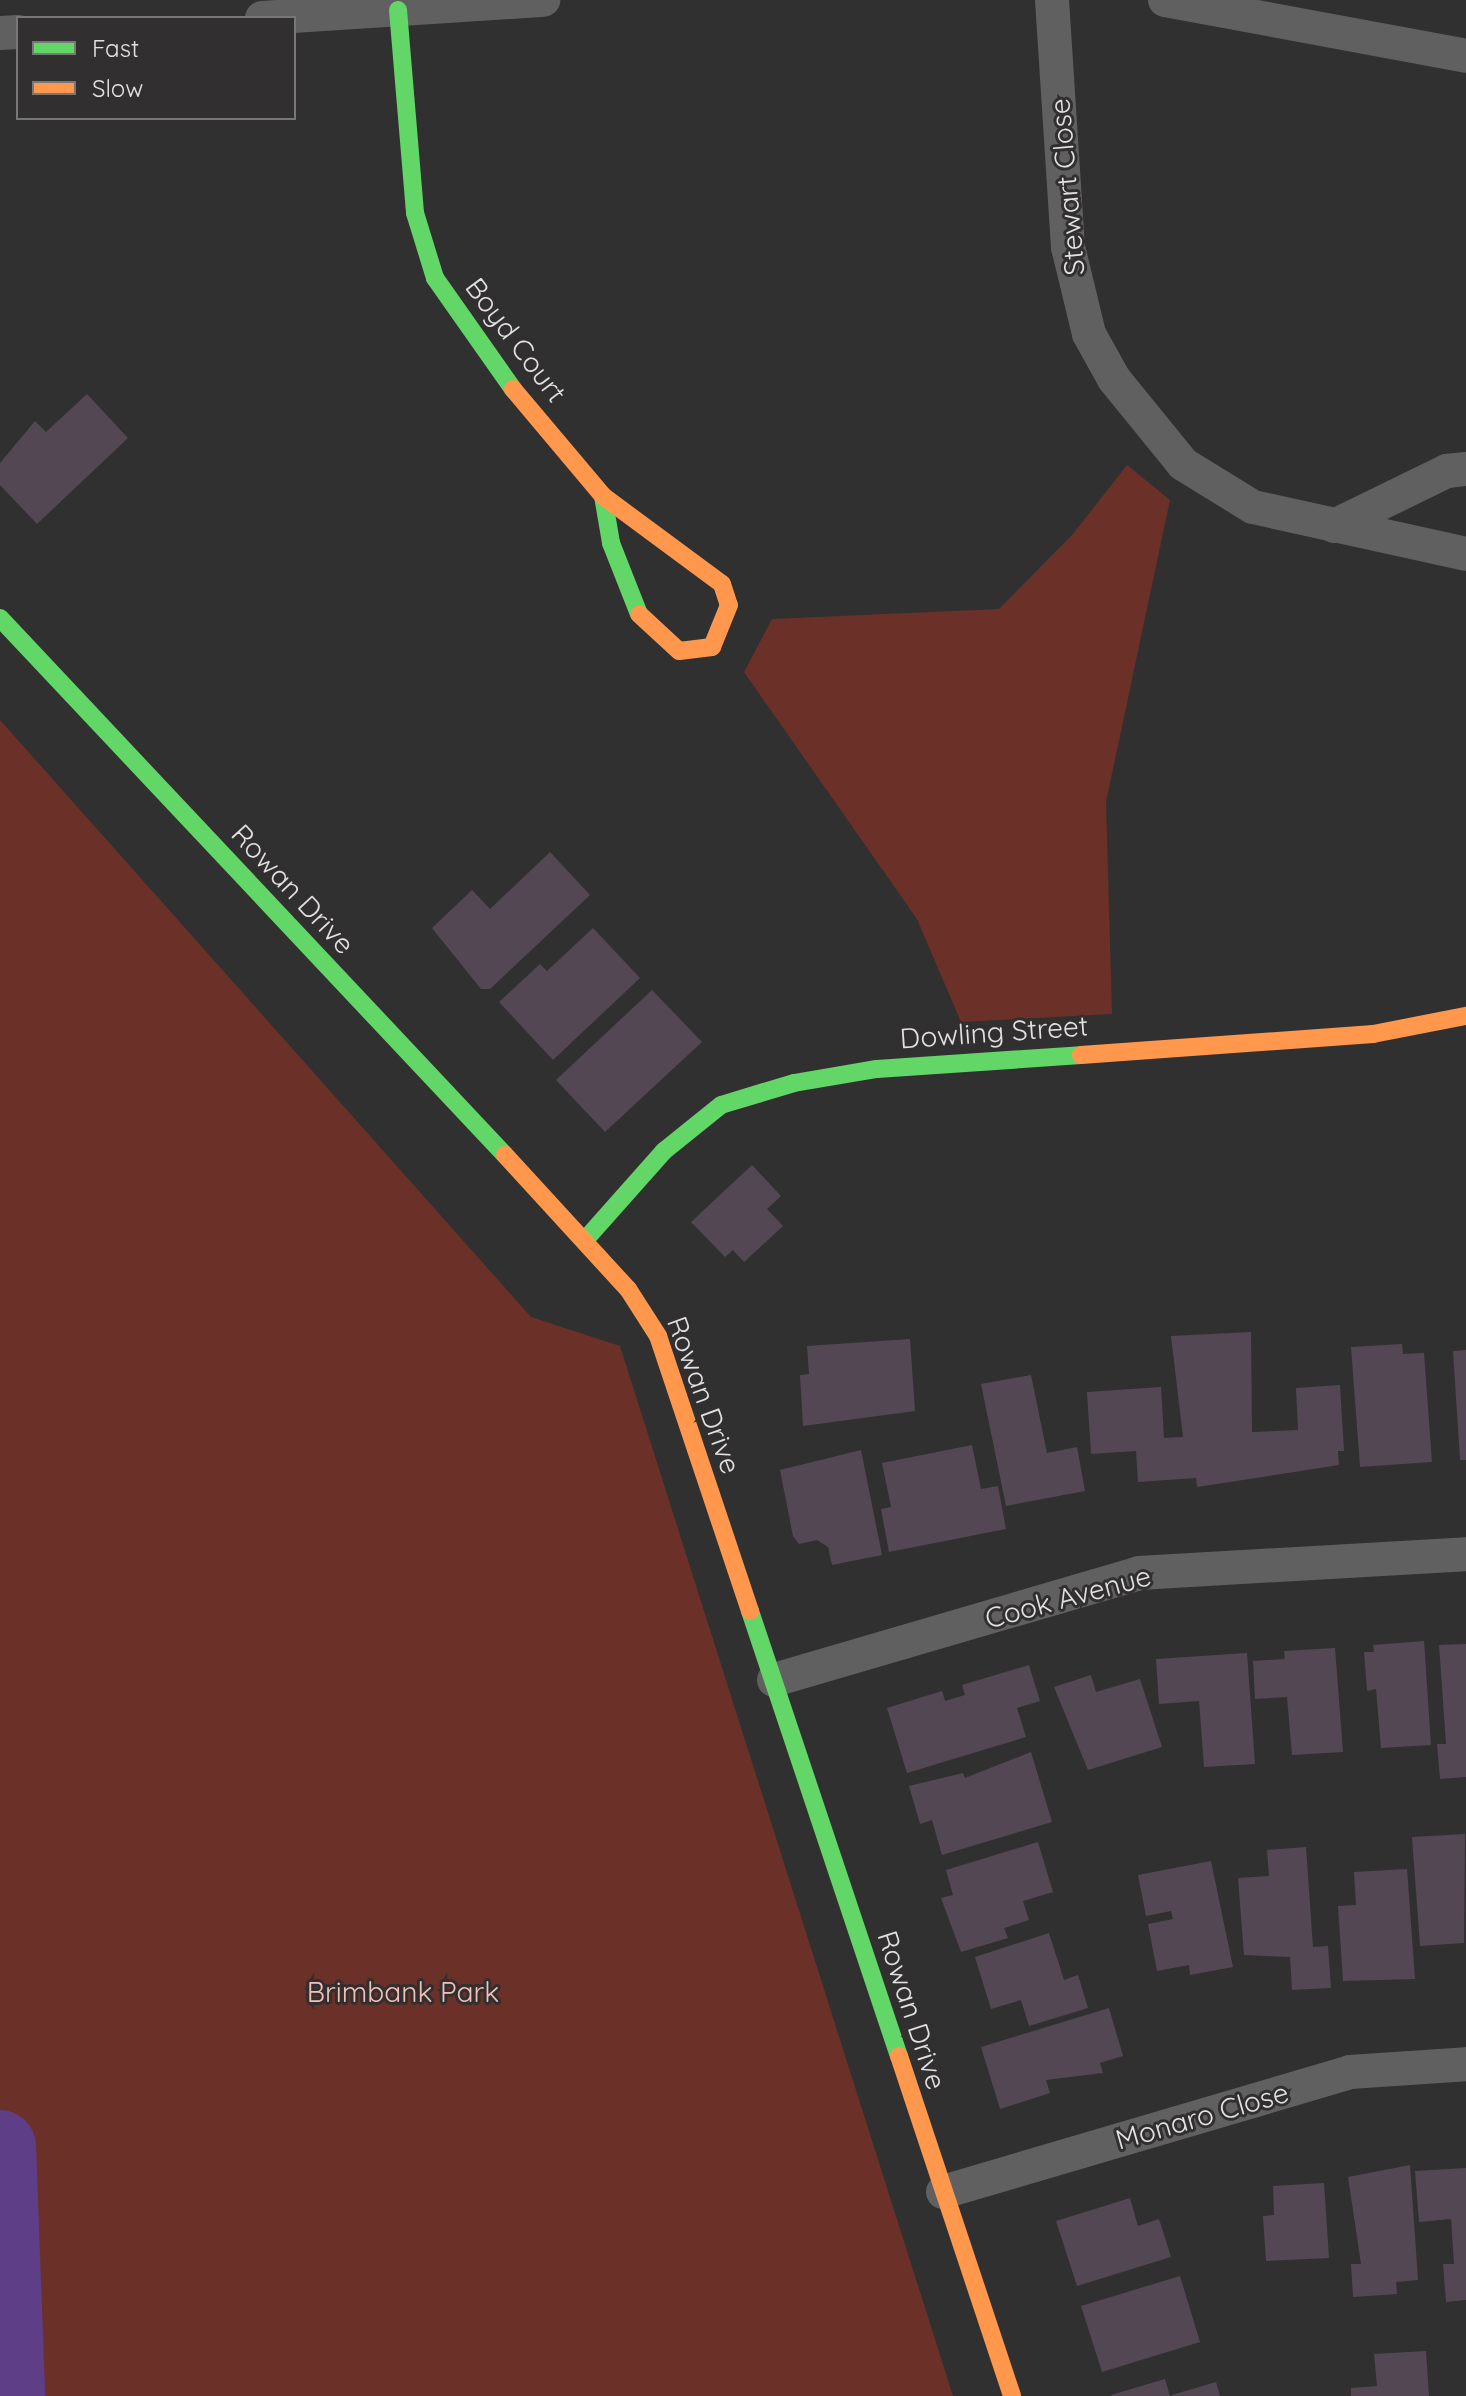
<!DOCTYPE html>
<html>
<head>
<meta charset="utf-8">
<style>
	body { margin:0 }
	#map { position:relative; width:1466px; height:2396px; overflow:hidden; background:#303030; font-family:Quicksand,sans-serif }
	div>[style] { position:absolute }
	.green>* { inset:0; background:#6b3128 }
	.river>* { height:72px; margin:-36px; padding:0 36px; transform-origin:36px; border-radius:36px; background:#5e3f87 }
	.building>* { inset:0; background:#534754 }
	.street>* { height:34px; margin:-17px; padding:0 17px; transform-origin:17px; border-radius:17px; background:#606060 }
	.fast>* { height:18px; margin:-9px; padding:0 9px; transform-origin:9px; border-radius:9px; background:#63d668 }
	.slow>* { height:18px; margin:-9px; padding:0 9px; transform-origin:9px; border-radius:9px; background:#ff974d }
	span { translate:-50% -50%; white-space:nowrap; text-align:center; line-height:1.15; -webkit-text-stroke:6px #312f30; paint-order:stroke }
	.street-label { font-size:28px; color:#e3e2e2 }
	.park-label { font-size:28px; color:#f5c0b6 }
	.legend { position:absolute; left:16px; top:16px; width:280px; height:104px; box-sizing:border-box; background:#312f30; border:2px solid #787777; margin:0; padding:10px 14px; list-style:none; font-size:24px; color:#e3e2e2 }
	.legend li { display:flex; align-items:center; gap:16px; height:40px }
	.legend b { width:40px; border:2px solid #787777 }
</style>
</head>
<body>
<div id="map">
	<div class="green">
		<div style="clip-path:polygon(1127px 465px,1170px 500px,1106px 802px,1112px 1014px,961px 1022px,917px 919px,744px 672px,772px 619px,999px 609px,1073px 534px)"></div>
		<div style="clip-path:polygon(0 720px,531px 1317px,620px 1346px,953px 2396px,0 2396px)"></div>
	</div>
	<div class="river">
		<div style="left:0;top:2146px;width:250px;rotate:87.9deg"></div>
	</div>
	<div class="building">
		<div style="clip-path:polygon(87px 394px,128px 438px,37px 524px,0 485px,0 463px,35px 421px,46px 432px)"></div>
		<div style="clip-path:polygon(550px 852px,590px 895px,490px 989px,481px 989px,432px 928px,472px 890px,490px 909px)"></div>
		<div style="clip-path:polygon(593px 928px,640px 978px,553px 1060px,499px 1002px,540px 964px,547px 971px)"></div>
		<div style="clip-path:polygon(652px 990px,702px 1042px,605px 1132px,556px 1080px)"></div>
		<div style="clip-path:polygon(752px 1165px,781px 1196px,767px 1209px,783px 1226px,744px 1262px,733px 1250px,725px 1257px,691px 1222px)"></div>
		<div style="clip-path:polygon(1251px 1332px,1252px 1432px,1298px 1430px,1296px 1388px,1340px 1385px,1344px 1451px,1338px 1451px,1339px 1465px,1197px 1487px,1196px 1478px,1138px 1482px,1136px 1451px,1091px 1454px,1087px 1392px,1161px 1387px,1164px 1438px,1183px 1437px,1171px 1336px)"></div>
		<div style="clip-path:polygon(910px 1339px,915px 1411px,803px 1426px,800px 1375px,809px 1374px,807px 1346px)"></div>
		<div style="clip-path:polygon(1402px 1344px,1403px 1354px,1424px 1353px,1432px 1462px,1360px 1467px,1351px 1347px)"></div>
		<div style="clip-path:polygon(1466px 1350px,1466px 1460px,1460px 1460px,1453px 1351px)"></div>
		<div style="clip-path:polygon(1031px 1375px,1047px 1453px,1077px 1447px,1085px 1491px,1006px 1506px,981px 1384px)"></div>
		<div style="clip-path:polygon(972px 1445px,981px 1489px,998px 1486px,1006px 1529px,889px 1552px,881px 1509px,891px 1507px,882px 1463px)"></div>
		<div style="clip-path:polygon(861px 1450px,882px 1555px,832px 1565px,828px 1547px,817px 1540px,799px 1544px,793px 1536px,780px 1470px)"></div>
		<div style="clip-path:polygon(1424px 1641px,1431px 1745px,1381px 1748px,1376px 1689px,1367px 1691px,1364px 1652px,1374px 1652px,1373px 1645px)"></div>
		<div style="clip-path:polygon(1466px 1644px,1466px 1777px,1440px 1779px,1437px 1744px,1446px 1744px,1439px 1645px)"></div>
		<div style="clip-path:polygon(1335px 1648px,1343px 1752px,1292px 1755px,1287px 1697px,1255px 1699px,1253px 1661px,1285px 1659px,1284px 1651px)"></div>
		<div style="clip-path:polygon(1247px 1653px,1255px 1764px,1204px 1767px,1199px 1701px,1159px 1704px,1156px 1659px)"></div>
		<div style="clip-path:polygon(1029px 1665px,1040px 1701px,1017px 1708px,1026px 1737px,907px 1773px,887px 1708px,942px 1691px,945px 1701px,965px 1695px,962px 1685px)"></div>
		<div style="clip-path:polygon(1091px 1675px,1096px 1692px,1140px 1679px,1162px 1747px,1088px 1770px,1054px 1687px)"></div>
		<div style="clip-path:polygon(1031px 1752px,1052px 1822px,942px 1855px,932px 1820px,920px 1824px,909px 1786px,963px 1773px,965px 1778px)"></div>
		<div style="clip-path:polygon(1465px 1834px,1464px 1943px,1420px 1946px,1412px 1837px)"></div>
		<div style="clip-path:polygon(1038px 1842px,1053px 1892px,1023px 1901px,1029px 1920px,1004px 1928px,1008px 1938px,961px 1952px,941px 1898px,953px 1895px,946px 1870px)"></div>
		<div style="clip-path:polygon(1306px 1847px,1313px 1947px,1328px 1946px,1331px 1988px,1292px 1990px,1290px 1957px,1244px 1955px,1238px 1878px,1269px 1876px,1267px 1850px)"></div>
		<div style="clip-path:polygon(1211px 1861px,1233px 1967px,1190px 1975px,1189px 1965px,1157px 1971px,1148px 1924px,1173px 1919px,1171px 1911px,1146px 1916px,1138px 1875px)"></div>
		<div style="clip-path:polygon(1407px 1869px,1415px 1979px,1343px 1981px,1338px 1906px,1356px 1905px,1354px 1872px)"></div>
		<div style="clip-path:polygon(1049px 1933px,1064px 1980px,1078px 1975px,1088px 2008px,1029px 2026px,1021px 2000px,991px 2009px,975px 1957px)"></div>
		<div style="clip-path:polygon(1109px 2008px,1123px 2056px,1100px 2063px,1103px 2073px,1046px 2080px,1050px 2093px,1000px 2109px,981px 2047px)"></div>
		<div style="clip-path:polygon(1410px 2165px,1418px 2280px,1396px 2282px,1397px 2294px,1353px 2297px,1351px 2264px,1361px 2264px,1348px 2177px)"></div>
		<div style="clip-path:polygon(1466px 2168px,1466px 2300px,1446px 2302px,1443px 2264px,1454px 2264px,1451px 2219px,1419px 2222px,1415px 2171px)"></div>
		<div style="clip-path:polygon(1324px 2183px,1329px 2258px,1266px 2261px,1263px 2216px,1274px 2215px,1273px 2186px)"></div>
		<div style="clip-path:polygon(1130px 2198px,1138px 2226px,1159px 2219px,1171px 2257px,1077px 2286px,1056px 2221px)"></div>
		<div style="clip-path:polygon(1180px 2276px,1200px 2342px,1102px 2372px,1081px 2306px)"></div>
		<div style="clip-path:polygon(1426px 2351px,1429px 2396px,1351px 2396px,1351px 2388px,1377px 2386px,1374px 2354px)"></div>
		<div style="clip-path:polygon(1165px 2379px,1170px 2396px,1112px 2396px,1111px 2395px)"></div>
		<div style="clip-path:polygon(1216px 2382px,1220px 2396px,1172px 2396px,1172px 2395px)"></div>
	</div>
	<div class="street">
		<div style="left:1052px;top:0;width:248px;rotate:86.3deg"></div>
		<div style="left:1068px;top:247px;width:89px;rotate:76.4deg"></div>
		<div style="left:1089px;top:334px;width:51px;rotate:60.9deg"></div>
		<div style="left:1114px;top:379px;width:109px;rotate:50.9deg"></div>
		<div style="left:1183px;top:464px;width:82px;rotate:31.6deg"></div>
		<div style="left:1253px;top:507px;width:218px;rotate:12.4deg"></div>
		<div style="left:1165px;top:0;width:306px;rotate:10.5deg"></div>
		<div style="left:262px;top:18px;width:282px;rotate:-3.7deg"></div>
		<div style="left:0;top:33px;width:18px;rotate:-3deg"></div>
		<div style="left:1334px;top:526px;width:126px;rotate:-26deg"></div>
		<div style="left:1447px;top:471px;width:19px;rotate:-6deg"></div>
		<div style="left:774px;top:1680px;width:380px;rotate:-16.3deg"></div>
		<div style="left:1139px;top:1573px;width:328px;rotate:-3.3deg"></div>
		<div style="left:943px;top:2192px;width:424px;rotate:-16.4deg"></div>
		<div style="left:1350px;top:2072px;width:116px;rotate:-3.9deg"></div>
	</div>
	<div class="fast">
		<div style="left:398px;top:10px;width:204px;rotate:85.2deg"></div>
		<div style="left:415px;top:213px;width:68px;rotate:72.9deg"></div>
		<div style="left:435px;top:278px;width:136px;rotate:54.9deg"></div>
		<div style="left:603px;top:496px;width:48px;rotate:80.3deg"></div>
		<div style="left:611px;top:543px;width:76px;rotate:68.5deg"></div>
		<div style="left:0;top:618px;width:737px;rotate:46.76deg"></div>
		<div style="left:585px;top:1240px;width:119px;rotate:-48.4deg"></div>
		<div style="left:664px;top:1151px;width:73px;rotate:-38.9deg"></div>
		<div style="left:721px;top:1105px;width:76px;rotate:-16.8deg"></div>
		<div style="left:794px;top:1083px;width:84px;rotate:-9.6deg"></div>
		<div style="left:877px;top:1069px;width:204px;rotate:-3.9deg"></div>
		<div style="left:750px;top:1611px;width:469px;rotate:71.5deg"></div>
	</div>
	<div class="slow">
		<div style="left:513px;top:389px;width:140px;rotate:49.9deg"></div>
		<div style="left:603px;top:496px;width:148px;rotate:36.5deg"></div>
		<div style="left:722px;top:584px;width:22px;rotate:72deg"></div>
		<div style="left:729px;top:605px;width:45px;rotate:112deg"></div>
		<div style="left:712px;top:647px;width:33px;rotate:173deg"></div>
		<div style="left:679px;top:651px;width:54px;rotate:-137.2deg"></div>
		<div style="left:1081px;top:1055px;width:293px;rotate:-4.1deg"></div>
		<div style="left:1373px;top:1034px;width:95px;rotate:-11deg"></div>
		<div style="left:505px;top:1155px;width:182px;rotate:47.5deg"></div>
		<div style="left:628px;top:1289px;width:56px;rotate:57.4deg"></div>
		<div style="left:658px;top:1336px;width:290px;rotate:71.5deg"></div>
		<div style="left:899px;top:2056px;width:358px;rotate:71.6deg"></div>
	</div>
	<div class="street-label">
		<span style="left:1067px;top:187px;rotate:-95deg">Stewart Close</span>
		<span style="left:516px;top:340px;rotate:53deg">Boyd Court</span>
		<span style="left:293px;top:889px;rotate:47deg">Rowan Drive</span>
		<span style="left:994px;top:1032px;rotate:-4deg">Dowling Street</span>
		<span style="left:704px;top:1395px;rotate:70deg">Rowan Drive</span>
		<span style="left:1068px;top:1597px;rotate:-15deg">Cook Avenue</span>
		<span style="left:912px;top:2010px;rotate:72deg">Rowan Drive</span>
		<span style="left:1202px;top:2116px;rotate:-16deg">Monaro Close</span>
	</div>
	<div class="park-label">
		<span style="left:403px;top:1992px">Brimbank Park</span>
	</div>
	<ul class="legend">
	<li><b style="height:10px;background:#63d668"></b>Fast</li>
	<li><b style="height:10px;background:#ff974d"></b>Slow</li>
	</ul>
</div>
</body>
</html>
